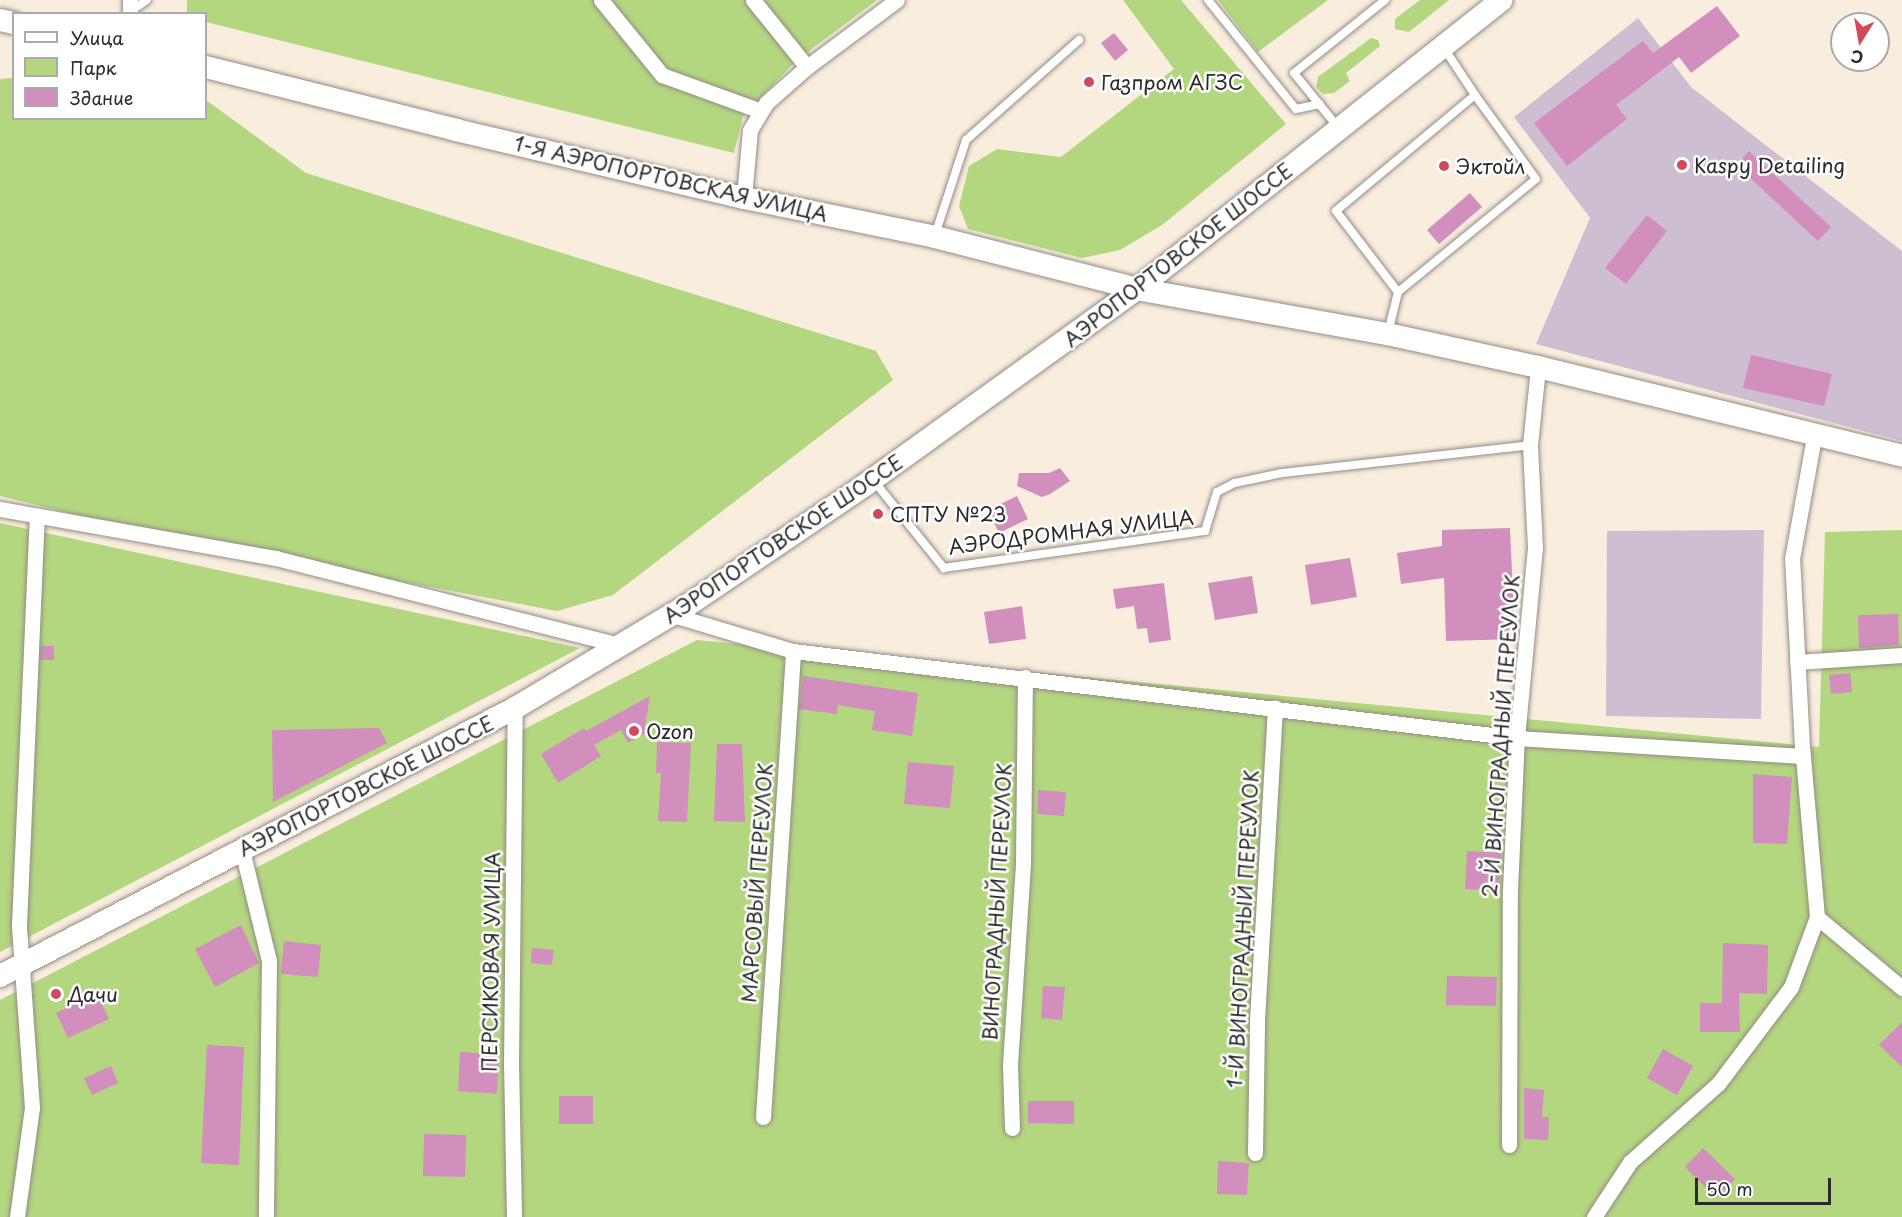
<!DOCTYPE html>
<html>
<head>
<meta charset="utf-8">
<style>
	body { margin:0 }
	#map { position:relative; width:1902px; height:1217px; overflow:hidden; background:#f9eddd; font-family:"Playpen Sans",sans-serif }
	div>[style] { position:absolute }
	.industrial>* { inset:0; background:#cebed2 }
	.green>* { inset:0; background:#b3d77f }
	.building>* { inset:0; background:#d28ebd }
	.roads { filter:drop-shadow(0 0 2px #928c84) drop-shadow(0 0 2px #928c84) }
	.lane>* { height:8px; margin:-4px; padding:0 4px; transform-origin:4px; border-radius:4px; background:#fff }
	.street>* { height:15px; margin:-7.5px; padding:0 7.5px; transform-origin:7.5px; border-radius:7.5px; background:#fff }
	.secondary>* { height:22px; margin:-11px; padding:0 11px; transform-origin:11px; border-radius:11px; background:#fff }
	.dots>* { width:16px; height:16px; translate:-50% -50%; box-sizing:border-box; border:3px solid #fff; border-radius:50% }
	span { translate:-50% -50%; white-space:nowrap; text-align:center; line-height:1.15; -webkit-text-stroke:5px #fff; paint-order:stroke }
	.poi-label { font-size:20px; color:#2b2b2b }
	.left { translate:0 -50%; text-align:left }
	.street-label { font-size:20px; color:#2b2b2b }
	.legend { position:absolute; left:12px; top:12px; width:195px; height:108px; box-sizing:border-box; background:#fff; border:2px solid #aaa; margin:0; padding:8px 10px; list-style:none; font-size:18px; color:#2b2b2b }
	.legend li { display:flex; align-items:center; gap:12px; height:30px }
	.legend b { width:30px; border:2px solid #aaa }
	.north { position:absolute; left:1830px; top:12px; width:60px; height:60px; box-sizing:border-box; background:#fff; border:2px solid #aaa; border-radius:50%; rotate:191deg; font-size:16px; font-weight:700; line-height:24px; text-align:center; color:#2b2b2b }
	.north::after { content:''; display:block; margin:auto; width:21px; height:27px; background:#d1495b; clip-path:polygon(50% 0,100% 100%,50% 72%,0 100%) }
	.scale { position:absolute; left:1695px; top:1178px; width:136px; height:27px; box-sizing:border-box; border:3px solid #2b2b2b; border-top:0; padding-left:8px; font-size:18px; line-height:21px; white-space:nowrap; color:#2b2b2b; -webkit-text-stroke:4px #fff; paint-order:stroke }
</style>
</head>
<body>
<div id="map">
	<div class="industrial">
		<div style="clip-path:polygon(1638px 18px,1691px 87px,1902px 251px,1902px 441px,1536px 344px,1590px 218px,1514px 117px)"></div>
		<div style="clip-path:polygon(1764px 530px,1761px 719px,1606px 716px,1607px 531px)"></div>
	</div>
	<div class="green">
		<div style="clip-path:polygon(187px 0,877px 0,797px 60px,743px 116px,734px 153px,206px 22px,206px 14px,187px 13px)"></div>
		<div style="clip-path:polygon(1123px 0,1181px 0,1286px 124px,1162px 225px,1120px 250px,1082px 258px,968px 229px,959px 206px,969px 166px,997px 149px,1061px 157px,1174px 69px)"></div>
		<div style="clip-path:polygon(1218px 0,1328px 0,1258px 52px)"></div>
		<div style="clip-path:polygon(1420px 0,1449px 0,1409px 32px,1395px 29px,1395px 19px)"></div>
		<div style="clip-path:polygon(1371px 38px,1378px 40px,1380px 46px,1346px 73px,1350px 81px,1334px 93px,1323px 94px,1316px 87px,1318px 77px)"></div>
		<div style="clip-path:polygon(13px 78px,14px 118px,206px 118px,206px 100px,306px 173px,876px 351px,893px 380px,613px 595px,557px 611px,171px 538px,0 496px,0 79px)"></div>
		<div style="clip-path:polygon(0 523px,580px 648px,0 952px)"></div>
		<div style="clip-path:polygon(1902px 530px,1902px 1217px,0 1217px,0 1000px,697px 640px,1819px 747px,1825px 532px)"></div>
	</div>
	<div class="building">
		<div style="clip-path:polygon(1717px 6px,1740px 36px,1691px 73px,1679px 57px,1616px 105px,1627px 119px,1567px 166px,1534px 123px,1643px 41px,1653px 53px)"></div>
		<div style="clip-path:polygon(1114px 33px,1128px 50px,1115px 61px,1101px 43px)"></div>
		<div style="clip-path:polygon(1749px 151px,1831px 227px,1818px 241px,1736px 165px)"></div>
		<div style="clip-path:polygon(1470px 193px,1482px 207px,1439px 244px,1427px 230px)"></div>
		<div style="clip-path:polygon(1647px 215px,1667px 231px,1626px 284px,1605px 268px)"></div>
		<div style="clip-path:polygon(1751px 355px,1832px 374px,1824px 406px,1743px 388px)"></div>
		<div style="clip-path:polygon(1060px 468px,1070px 481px,1050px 494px,1042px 497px,1017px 486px,1019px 473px,1049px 473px)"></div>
		<div style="clip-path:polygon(1017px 496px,1028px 519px,999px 533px,988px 510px)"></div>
		<div style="clip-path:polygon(1510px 528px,1515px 639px,1446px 641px,1444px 578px,1401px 584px,1397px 553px,1442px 546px,1442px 530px)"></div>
		<div style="clip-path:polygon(1350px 558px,1357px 597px,1311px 605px,1305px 565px)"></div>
		<div style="clip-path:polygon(1252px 576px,1258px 613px,1215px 620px,1208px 583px)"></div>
		<div style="clip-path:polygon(1164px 583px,1171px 640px,1149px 643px,1147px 628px,1137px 629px,1134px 606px,1116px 609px,1113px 589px)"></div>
		<div style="clip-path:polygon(1022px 606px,1026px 639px,989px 644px,984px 612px)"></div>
		<div style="clip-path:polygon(1898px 614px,1899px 645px,1859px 648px,1858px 615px)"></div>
		<div style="clip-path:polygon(41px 646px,54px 646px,54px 660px,40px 660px)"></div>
		<div style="clip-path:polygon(1850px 673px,1852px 692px,1831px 694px,1829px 675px)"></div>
		<div style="clip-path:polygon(803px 676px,918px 693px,912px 736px,872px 730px,875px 711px,838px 705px,837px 714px,799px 709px)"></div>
		<div style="clip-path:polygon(650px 696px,644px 734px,628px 743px,621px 730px,594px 745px,601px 756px,558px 783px,541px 754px,584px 728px,586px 731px)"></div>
		<div style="clip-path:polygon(379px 728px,387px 743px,273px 802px,272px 730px)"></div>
		<div style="clip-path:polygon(657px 742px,691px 743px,687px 822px,658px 821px,661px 773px,656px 773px)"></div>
		<div style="clip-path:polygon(717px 744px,742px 744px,745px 822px,714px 821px)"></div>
		<div style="clip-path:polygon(908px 762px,954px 766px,950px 808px,904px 804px)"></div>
		<div style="clip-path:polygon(1753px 774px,1792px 777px,1787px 844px,1753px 843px)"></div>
		<div style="clip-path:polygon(1038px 790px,1066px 792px,1064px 816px,1037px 814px)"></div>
		<div style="clip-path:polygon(1467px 851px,1501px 853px,1499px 891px,1465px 889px)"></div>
		<div style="clip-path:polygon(241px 925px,259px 963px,215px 987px,195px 949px)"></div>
		<div style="clip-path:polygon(284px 941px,321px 945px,318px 977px,281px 974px)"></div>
		<div style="clip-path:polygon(1723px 943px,1768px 945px,1767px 994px,1739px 993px,1740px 1032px,1700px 1032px,1700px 1003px,1722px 1003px)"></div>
		<div style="clip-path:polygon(532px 948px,554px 950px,552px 965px,531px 963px)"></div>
		<div style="clip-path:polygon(1447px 976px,1497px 977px,1496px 1006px,1446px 1005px)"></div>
		<div style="clip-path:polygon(1043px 986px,1065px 987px,1062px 1020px,1041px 1018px)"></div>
		<div style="clip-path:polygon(97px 994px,109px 1019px,68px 1038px,56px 1013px)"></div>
		<div style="clip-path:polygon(1902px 1022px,1902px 1067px,1879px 1045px)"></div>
		<div style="clip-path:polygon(207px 1045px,244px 1047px,239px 1165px,201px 1163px)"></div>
		<div style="clip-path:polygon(1663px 1049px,1693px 1066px,1677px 1095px,1647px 1078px)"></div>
		<div style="clip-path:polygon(460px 1052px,499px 1054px,497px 1094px,458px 1091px)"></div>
		<div style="clip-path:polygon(111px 1066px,118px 1083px,92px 1095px,84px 1078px)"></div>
		<div style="clip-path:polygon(1524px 1088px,1544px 1090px,1542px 1117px,1549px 1117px,1548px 1140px,1524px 1139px)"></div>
		<div style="clip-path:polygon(559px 1096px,593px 1096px,593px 1124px,559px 1124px)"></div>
		<div style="clip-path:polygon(1028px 1101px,1074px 1101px,1074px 1124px,1028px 1123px)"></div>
		<div style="clip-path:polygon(424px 1134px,466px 1135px,465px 1177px,423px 1176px)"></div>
		<div style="clip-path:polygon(1703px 1148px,1735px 1179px,1716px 1198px,1685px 1167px)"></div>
		<div style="clip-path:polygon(1218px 1161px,1249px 1163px,1247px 1195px,1217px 1194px)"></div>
	</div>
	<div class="roads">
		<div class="lane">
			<div style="left:1208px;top:0;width:140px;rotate:51.1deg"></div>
			<div style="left:1296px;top:109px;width:24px;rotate:-12deg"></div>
			<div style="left:131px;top:11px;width:19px;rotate:-35deg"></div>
			<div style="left:1444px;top:48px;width:56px;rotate:56.6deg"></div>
			<div style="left:1337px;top:126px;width:68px;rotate:-129.1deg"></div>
			<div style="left:1294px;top:73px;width:117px;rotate:-38.7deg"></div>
			<div style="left:935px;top:235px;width:100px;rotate:-71.9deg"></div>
			<div style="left:966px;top:140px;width:151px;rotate:-41.5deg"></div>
			<div style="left:1388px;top:333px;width:42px;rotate:-76.3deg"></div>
			<div style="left:1398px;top:292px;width:178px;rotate:-39.3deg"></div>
			<div style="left:1536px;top:179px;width:104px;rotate:-126deg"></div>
			<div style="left:1475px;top:95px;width:181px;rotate:140.2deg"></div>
			<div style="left:1336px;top:211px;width:102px;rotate:52.6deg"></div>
			<div style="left:874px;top:481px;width:112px;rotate:51.2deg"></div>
			<div style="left:944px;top:568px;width:264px;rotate:-8.1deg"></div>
			<div style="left:1205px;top:531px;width:41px;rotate:-72.9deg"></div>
			<div style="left:1217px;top:492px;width:20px;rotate:-27deg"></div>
			<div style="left:1235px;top:483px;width:48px;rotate:-12deg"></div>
			<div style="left:1282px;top:473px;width:250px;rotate:-6.4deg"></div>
		</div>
		<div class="street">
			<div style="left:601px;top:0;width:97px;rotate:50.9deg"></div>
			<div style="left:662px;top:75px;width:105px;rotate:20deg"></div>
			<div style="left:753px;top:0;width:86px;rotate:51.1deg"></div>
			<div style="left:130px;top:14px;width:14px;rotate:-90deg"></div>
			<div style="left:744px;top:198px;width:68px;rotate:-85deg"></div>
			<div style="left:750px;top:130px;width:31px;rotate:-59deg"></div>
			<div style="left:766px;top:103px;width:55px;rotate:-41.3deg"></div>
			<div style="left:807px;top:67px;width:112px;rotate:-36.7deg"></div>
			<div style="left:0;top:509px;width:280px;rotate:10.1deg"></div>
			<div style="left:276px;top:558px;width:356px;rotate:14.2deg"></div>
			<div style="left:673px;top:615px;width:125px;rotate:16.7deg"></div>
			<div style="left:793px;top:651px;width:729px;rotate:6.85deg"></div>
			<div style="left:1517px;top:738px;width:286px;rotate:3.6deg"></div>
			<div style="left:1797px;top:662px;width:105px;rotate:-3.8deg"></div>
			<div style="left:242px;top:850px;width:114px;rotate:76.3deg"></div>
			<div style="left:269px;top:961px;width:256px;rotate:90.7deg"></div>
			<div style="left:1817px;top:917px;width:111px;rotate:39.9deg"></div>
			<div style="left:763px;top:1117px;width:467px;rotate:-86.3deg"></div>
			<div style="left:1012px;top:1128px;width:63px;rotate:-91.8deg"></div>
			<div style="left:1010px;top:1065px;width:201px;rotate:-86.3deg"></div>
			<div style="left:1023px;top:864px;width:187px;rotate:-89.4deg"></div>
			<div style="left:1509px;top:1145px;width:255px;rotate:-89.8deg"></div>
			<div style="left:1510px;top:890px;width:152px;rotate:-87.4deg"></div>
			<div style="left:1517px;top:738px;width:191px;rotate:-84.6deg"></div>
			<div style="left:1535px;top:548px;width:103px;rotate:-92.8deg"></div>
			<div style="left:1530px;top:445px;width:78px;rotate:-84.1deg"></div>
			<div style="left:1255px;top:1153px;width:133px;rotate:-89.1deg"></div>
			<div style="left:1257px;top:1020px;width:313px;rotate:-86.7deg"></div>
			<div style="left:17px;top:1217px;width:110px;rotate:-82.2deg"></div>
			<div style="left:32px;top:1108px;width:183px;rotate:-94.1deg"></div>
			<div style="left:19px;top:925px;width:408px;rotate:-87.5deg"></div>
			<div style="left:514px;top:1217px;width:151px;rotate:-91.1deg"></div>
			<div style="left:511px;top:1066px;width:358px;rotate:-89.4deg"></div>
			<div style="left:1594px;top:1217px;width:66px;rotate:-56.8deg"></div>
			<div style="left:1630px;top:1162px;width:118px;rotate:-41.6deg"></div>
			<div style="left:1718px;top:1084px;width:121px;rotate:-53deg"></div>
			<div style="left:1791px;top:987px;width:75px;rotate:-69.6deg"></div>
			<div style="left:1817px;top:917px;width:171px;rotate:-95deg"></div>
			<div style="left:1802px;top:747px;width:188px;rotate:-93deg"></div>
			<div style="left:1792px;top:559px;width:124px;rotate:-79.8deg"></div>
		</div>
		<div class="secondary">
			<div style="left:0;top:20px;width:14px;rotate:12deg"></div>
			<div style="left:206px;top:67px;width:258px;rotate:14.1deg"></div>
			<div style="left:456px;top:130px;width:296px;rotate:13.3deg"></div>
			<div style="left:744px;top:198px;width:195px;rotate:11.5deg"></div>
			<div style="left:935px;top:237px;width:209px;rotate:14.4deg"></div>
			<div style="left:1137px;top:289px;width:255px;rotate:10.2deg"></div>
			<div style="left:1388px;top:334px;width:154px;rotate:12.4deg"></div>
			<div style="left:1538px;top:367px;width:375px;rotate:13.7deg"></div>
			<div style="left:0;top:976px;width:581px;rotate:-27.49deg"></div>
			<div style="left:515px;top:708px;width:201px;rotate:-30.8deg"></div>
			<div style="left:688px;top:605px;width:214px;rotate:-34.1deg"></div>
			<div style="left:865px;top:485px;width:335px;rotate:-35.8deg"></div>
			<div style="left:1137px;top:289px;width:465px;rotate:-38.4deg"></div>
		</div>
	</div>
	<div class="dots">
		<div style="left:1089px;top:82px;background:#d1495b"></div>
		<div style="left:1682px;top:165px;background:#d1495b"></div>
		<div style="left:1444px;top:166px;background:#d1495b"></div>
		<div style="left:878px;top:514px;background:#d1495b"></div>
		<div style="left:634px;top:731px;background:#d1495b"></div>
		<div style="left:56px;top:994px;background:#d1495b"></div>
	</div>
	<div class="poi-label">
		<span class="left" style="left:1101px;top:82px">Газпром АГЗС</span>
		<span class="left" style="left:1694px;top:165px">Kaspy Detailing</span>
		<span class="left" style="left:1456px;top:166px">Эктойл</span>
		<span class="left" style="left:890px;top:514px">СПТУ №23</span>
		<span class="left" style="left:646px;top:731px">Ozon</span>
		<span class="left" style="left:68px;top:994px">Дачи</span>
	</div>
	<div class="street-label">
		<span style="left:671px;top:179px;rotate:13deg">1-Я АЭРОПОРТОВСКАЯ УЛИЦА</span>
		<span style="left:1178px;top:255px;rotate:-38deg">АЭРОПОРТОВСКОЕ ШОССЕ</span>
		<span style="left:1071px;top:532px;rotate:-7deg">АЭРОДРОМНАЯ УЛИЦА</span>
		<span style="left:783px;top:539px;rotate:-34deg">АЭРОПОРТОВСКОЕ ШОССЕ</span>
		<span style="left:1501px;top:736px;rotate:-86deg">2-Й ВИНОГРАДНЫЙ ПЕРЕУЛОК</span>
		<span style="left:366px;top:786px;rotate:-27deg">АЭРОПОРТОВСКОЕ ШОССЕ</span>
		<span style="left:757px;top:883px;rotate:-86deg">МАРСОВЫЙ ПЕРЕУЛОК</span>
		<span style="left:997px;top:902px;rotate:-87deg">ВИНОГРАДНЫЙ ПЕРЕУЛОК</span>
		<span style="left:1243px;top:929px;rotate:-87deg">1-Й ВИНОГРАДНЫЙ ПЕРЕУЛОК</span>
		<span style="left:491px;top:962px;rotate:-89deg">ПЕРСИКОВАЯ УЛИЦА</span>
	</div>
	<ul class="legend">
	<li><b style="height:8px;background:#fff"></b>Улица</li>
	<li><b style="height:16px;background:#b3d77f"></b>Парк</li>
	<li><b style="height:16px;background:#d28ebd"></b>Здание</li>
	</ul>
	<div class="north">С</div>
	<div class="scale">50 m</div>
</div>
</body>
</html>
